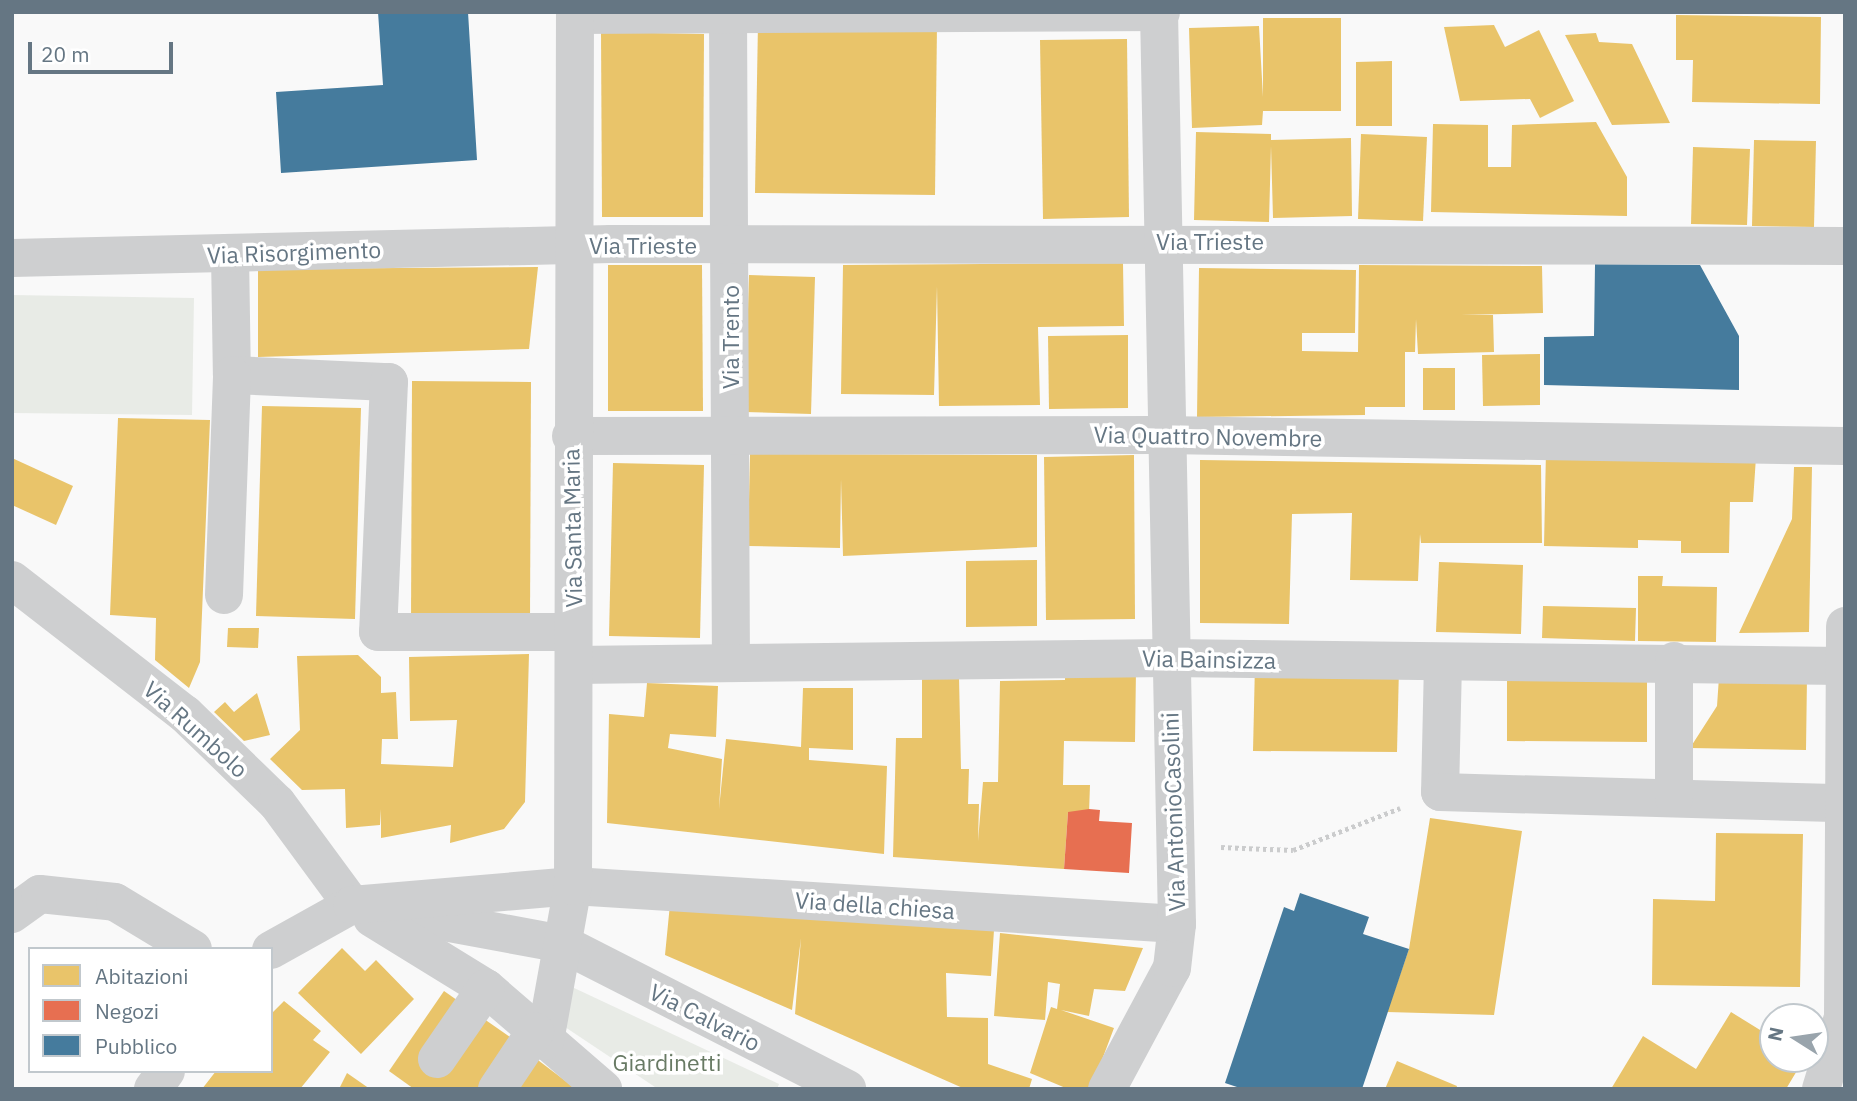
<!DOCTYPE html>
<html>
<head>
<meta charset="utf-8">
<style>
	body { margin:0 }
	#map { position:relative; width:1857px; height:1101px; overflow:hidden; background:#f9f9f9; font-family:"IBM Plex Sans",sans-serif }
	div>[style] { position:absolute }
	.green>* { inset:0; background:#e8ebe6 }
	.homes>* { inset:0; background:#e9c46a }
	.shops>* { inset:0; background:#e76f51 }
	.public>* { inset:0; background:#457b9d }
	.path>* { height:4.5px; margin-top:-2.25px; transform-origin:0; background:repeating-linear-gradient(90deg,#cbcccd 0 3.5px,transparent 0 7px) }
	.minor>* { height:38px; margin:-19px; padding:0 19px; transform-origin:19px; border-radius:19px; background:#cecfd0 }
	span { translate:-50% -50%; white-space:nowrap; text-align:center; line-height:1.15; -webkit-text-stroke:7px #fff; paint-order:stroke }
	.street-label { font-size:23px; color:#657683 }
	.park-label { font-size:23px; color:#687a64 }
	.frame { position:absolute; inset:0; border:14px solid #657683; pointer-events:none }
	.legend { position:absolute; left:28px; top:947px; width:245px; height:126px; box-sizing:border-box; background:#fff; border:2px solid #c1c8cd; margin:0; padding:9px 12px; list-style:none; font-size:21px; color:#657683 }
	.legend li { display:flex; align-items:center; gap:14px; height:35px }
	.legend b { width:35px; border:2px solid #c1c8cd }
	.north { position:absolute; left:1759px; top:1003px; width:70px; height:70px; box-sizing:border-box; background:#fff; border:2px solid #c1c8cd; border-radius:50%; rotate:282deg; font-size:19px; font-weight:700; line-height:28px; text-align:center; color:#657683 }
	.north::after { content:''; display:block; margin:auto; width:24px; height:32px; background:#99a4ac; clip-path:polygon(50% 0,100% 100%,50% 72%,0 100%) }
	.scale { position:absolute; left:28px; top:42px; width:145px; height:32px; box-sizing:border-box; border:4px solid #657683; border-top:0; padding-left:9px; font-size:21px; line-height:24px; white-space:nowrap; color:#657683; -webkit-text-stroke:5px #fff; paint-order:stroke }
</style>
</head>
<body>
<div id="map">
	<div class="green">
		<div style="clip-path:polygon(12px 295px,194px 298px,192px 415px,12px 413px)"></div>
		<div style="clip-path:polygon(572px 987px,779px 1084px,777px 1089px,658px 1089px,556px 1021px)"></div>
	</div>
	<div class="homes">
		<div style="clip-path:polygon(1676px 15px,1821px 17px,1820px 104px,1692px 102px,1693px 60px,1676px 60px)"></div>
		<div style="clip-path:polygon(1263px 18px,1341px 18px,1341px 111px,1263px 111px,1262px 125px,1192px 128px,1189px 28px,1259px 26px,1263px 97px)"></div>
		<div style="clip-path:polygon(758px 23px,937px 25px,935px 195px,755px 193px)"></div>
		<div style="clip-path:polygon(1494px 25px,1505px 47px,1539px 30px,1574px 101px,1540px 118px,1530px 99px,1460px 101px,1444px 27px)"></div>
		<div style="clip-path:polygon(601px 32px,704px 34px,703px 217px,602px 217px)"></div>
		<div style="clip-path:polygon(1596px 33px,1599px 42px,1632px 44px,1670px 123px,1612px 125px,1565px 35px)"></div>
		<div style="clip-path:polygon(1127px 39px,1129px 217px,1043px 219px,1040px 40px)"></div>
		<div style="clip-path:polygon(1392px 61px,1392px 126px,1356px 126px,1356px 62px)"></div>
		<div style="clip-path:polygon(1596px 122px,1627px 177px,1627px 216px,1431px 212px,1433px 124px,1488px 125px,1488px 167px,1511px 167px,1512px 125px)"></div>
		<div style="clip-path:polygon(1196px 132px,1271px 134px,1271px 140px,1351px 138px,1352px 216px,1273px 218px,1271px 146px,1269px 222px,1194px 220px)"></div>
		<div style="clip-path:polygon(1361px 134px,1427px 137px,1423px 221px,1358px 219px)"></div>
		<div style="clip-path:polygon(1754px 140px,1816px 141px,1814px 227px,1752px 226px)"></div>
		<div style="clip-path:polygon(1693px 147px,1750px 149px,1747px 225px,1691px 224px)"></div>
		<div style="clip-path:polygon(1123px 263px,1124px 326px,1038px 327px,1040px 405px,939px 406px,937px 286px,934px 395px,841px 394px,843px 265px)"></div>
		<div style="clip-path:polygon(608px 265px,702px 265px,703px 411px,608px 411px)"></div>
		<div style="clip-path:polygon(1359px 265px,1542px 266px,1543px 313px,1461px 315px,1493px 315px,1494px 352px,1418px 354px,1416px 319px,1415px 352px,1405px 352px,1405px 407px,1365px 407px,1365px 415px,1197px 417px,1199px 268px,1356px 270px,1355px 333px,1302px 333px,1302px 351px,1358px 352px)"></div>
		<div style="clip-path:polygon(538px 267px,529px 349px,258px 357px,258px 269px)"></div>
		<div style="clip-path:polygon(749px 275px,815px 277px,811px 414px,745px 412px)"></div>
		<div style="clip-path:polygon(1128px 335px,1128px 408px,1049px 409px,1048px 336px)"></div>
		<div style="clip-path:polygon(1540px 354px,1540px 405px,1483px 406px,1482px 355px)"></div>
		<div style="clip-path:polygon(1423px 368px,1455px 368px,1455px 410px,1423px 410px)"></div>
		<div style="clip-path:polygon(412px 381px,531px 382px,530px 622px,411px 622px)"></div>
		<div style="clip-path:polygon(262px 406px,361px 408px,355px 619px,256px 616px)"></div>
		<div style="clip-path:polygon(118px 418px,210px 420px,200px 662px,189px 688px,155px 660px,156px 618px,110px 615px)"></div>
		<div style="clip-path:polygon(1546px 450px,1756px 457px,1753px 502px,1730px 502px,1729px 553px,1681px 553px,1681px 541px,1638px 540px,1638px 548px,1544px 546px)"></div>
		<div style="clip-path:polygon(750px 454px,1037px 455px,1037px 547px,843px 556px,841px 479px,840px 548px,748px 546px)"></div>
		<div style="clip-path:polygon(1134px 455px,1135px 619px,1046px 620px,1044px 457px)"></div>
		<div style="clip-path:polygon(12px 458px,73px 486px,56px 525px,12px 505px)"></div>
		<div style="clip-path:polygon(1200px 460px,1541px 465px,1542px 543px,1421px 543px,1420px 534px,1418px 581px,1350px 580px,1352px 513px,1292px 514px,1289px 624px,1200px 623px)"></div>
		<div style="clip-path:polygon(613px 463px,704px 465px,700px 638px,609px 636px)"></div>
		<div style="clip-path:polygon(1794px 467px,1812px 467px,1809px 632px,1739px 633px,1792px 519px)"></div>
		<div style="clip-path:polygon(1037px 560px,1037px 626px,966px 627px,966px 561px)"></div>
		<div style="clip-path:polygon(1439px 562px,1523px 565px,1521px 634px,1436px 632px)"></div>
		<div style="clip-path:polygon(1638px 576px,1663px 576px,1662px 586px,1717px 587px,1716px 642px,1638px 641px)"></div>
		<div style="clip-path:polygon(1543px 606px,1636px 608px,1635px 641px,1542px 638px)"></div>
		<div style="clip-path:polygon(228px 628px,259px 628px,258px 648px,227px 647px)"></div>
		<div style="clip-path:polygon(529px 654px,525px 802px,504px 829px,450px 843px,451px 825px,381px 838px,381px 809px,380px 825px,346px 828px,345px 789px,302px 790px,270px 759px,300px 730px,297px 656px,358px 655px,381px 677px,381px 693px,396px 692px,398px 739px,382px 739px,381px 764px,453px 767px,457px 720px,410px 721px,409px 657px)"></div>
		<div style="clip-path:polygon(1255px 664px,1399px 667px,1397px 752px,1253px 751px)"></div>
		<div style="clip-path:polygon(1507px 665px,1647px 667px,1647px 742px,1507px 741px)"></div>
		<div style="clip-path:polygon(1065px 668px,1136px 669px,1135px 742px,1064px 741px,1063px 785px,1090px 785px,1089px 813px,1068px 812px,1064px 869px,893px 857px,896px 738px,922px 738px,922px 676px,959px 677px,961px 769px,969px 769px,968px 804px,979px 804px,978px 841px,983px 782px,998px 782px,1000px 681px,1065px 680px)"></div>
		<div style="clip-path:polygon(1719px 677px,1807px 677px,1806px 750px,1690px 748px,1717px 706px)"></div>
		<div style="clip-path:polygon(647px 683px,718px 686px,716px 737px,670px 734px,668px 748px,722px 759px,719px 809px,726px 739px,801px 747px,803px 688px,853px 688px,853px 750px,809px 748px,809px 760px,887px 766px,884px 854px,607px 823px,609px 714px,644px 717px)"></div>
		<div style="clip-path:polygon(257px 693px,270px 735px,244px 741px,214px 712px,225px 702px,234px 712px)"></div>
		<div style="clip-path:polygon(1430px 818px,1522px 831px,1494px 1015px,1387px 1012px,1409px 949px)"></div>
		<div style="clip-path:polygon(1716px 833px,1803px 834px,1800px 987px,1652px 985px,1653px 899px,1715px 901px)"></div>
		<div style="clip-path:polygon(670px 904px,994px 930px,991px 976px,946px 973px,947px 1017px,988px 1018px,988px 1064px,1032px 1079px,1029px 1089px,965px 1089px,795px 1014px,801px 938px,792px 1010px,665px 955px)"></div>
		<div style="clip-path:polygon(1000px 933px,1143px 948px,1125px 991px,1094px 989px,1089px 1016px,1061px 1010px,1114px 1028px,1091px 1089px,1068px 1089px,1030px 1073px,1051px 1007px,1057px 1009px,1060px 984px,1048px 982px,1045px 1020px,994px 1016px)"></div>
		<div style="clip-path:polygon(342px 948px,365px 971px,376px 960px,414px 999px,361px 1054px,298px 993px)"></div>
		<div style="clip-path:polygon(444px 991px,517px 1042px,483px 1089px,414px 1089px,389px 1071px)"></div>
		<div style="clip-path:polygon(284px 1001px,321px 1031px,313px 1040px,330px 1052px,300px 1089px,202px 1089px,216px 1071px,271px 1071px,271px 1014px)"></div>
		<div style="clip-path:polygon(1731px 1012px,1773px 1038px,1773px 1059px,1804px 1059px,1786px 1089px,1611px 1089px,1643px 1036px,1696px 1069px)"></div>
		<div style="clip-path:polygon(530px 1054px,576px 1089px,506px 1089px)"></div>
		<div style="clip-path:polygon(1397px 1061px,1457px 1086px,1456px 1089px,1385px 1089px)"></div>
		<div style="clip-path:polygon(347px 1073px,370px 1089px,339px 1089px)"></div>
	</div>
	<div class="shops">
		<div style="clip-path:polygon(1089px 809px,1100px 810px,1099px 821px,1132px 823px,1129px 873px,1064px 869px,1068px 812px)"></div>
	</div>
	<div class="public">
		<div style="clip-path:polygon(378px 12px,468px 12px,477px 160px,281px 173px,276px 92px,383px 85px)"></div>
		<div style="clip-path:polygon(1595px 264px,1700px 265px,1739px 336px,1739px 390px,1544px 385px,1544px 337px,1594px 336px)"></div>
		<div style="clip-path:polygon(1300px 893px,1369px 917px,1363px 934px,1409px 949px,1362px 1089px,1243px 1089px,1225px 1083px,1284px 907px,1294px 911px)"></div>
	</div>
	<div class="path">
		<div style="left:1221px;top:847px;width:72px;rotate:2.4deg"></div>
		<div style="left:1293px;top:850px;width:115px;rotate:-21.4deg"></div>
	</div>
	<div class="minor">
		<div style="left:728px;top:12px;width:651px;rotate:89.74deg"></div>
		<div style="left:575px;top:15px;width:586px;rotate:-0.29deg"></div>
		<div style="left:230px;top:254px;width:121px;rotate:89.1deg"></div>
		<div style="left:232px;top:375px;width:157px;rotate:2.6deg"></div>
		<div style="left:389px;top:382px;width:250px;rotate:92.5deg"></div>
		<div style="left:378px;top:632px;width:195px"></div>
		<div style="left:12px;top:258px;width:599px;rotate:-1.34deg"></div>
		<div style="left:611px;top:244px;width:1234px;rotate:0.09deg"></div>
		<div style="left:571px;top:436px;width:593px;rotate:-0.1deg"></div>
		<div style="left:1164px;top:435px;width:681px;rotate:0.93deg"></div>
		<div style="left:12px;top:580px;width:219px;rotate:37.8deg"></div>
		<div style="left:185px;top:714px;width:128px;rotate:44.1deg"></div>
		<div style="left:277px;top:803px;width:127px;rotate:53.7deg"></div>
		<div style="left:352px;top:905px;width:215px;rotate:10.5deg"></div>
		<div style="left:563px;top:944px;width:319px;rotate:27deg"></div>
		<div style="left:224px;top:595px;width:220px;rotate:-87.9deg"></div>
		<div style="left:1443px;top:662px;width:130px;rotate:91.3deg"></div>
		<div style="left:1440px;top:792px;width:403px;rotate:1.6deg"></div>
		<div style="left:574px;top:665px;width:594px;rotate:-0.68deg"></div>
		<div style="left:1168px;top:658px;width:675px;rotate:0.68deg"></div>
		<div style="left:1674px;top:798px;width:137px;rotate:-90deg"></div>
		<div style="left:12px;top:914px;width:34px;rotate:-36deg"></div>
		<div style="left:40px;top:894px;width:75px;rotate:6.1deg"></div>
		<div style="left:115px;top:902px;width:91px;rotate:31.1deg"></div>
		<div style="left:372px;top:918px;width:134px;rotate:31.6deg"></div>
		<div style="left:486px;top:988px;width:155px;rotate:40.8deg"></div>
		<div style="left:271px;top:950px;width:93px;rotate:-29.1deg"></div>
		<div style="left:352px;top:905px;width:222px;rotate:-4.9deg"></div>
		<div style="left:573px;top:886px;width:605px;rotate:3.6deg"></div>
		<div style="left:545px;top:1041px;width:158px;rotate:-79.8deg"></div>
		<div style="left:573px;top:886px;width:874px;rotate:-89.87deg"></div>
		<div style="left:437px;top:1059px;width:86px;rotate:-55.4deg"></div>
		<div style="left:153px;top:1089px;width:22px;rotate:-54deg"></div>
		<div style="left:497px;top:1089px;width:69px;rotate:-56.3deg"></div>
		<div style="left:1107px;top:1089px;width:137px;rotate:-61.8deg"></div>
		<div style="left:1172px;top:968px;width:44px;rotate:-83.5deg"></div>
		<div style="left:1177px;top:924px;width:912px;rotate:-91.13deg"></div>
		<div style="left:1821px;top:1089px;width:75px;rotate:-73deg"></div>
		<div style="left:1843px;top:1017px;width:391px;rotate:-89.7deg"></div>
	</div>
	<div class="street-label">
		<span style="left:1210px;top:241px">Via Trieste</span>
		<span style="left:643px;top:245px">Via Trieste</span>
		<span style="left:294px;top:252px;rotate:-2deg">Via Risorgimento</span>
		<span style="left:730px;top:337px;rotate:-90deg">Via Trento</span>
		<span style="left:1208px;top:436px;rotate:1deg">Via Quattro Novembre</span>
		<span style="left:572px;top:528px;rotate:-91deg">Via Santa Maria</span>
		<span style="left:1209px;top:659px;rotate:1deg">Via Bainsizza</span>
		<span style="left:196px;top:729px;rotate:42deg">Via Rumbolo</span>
		<span style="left:1173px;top:812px;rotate:-92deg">Via AntonioCasolini</span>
		<span style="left:875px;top:905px;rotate:4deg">Via della chiesa</span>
		<span style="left:705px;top:1017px;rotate:27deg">Via Calvario</span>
	</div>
	<div class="park-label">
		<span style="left:667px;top:1062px">Giardinetti</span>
	</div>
	<div class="frame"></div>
	<ul class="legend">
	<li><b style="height:19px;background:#e9c46a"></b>Abitazioni</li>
	<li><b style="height:19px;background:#e76f51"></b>Negozi</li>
	<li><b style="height:19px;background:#457b9d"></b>Pubblico</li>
	</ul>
	<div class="north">N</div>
	<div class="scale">20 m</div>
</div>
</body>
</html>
